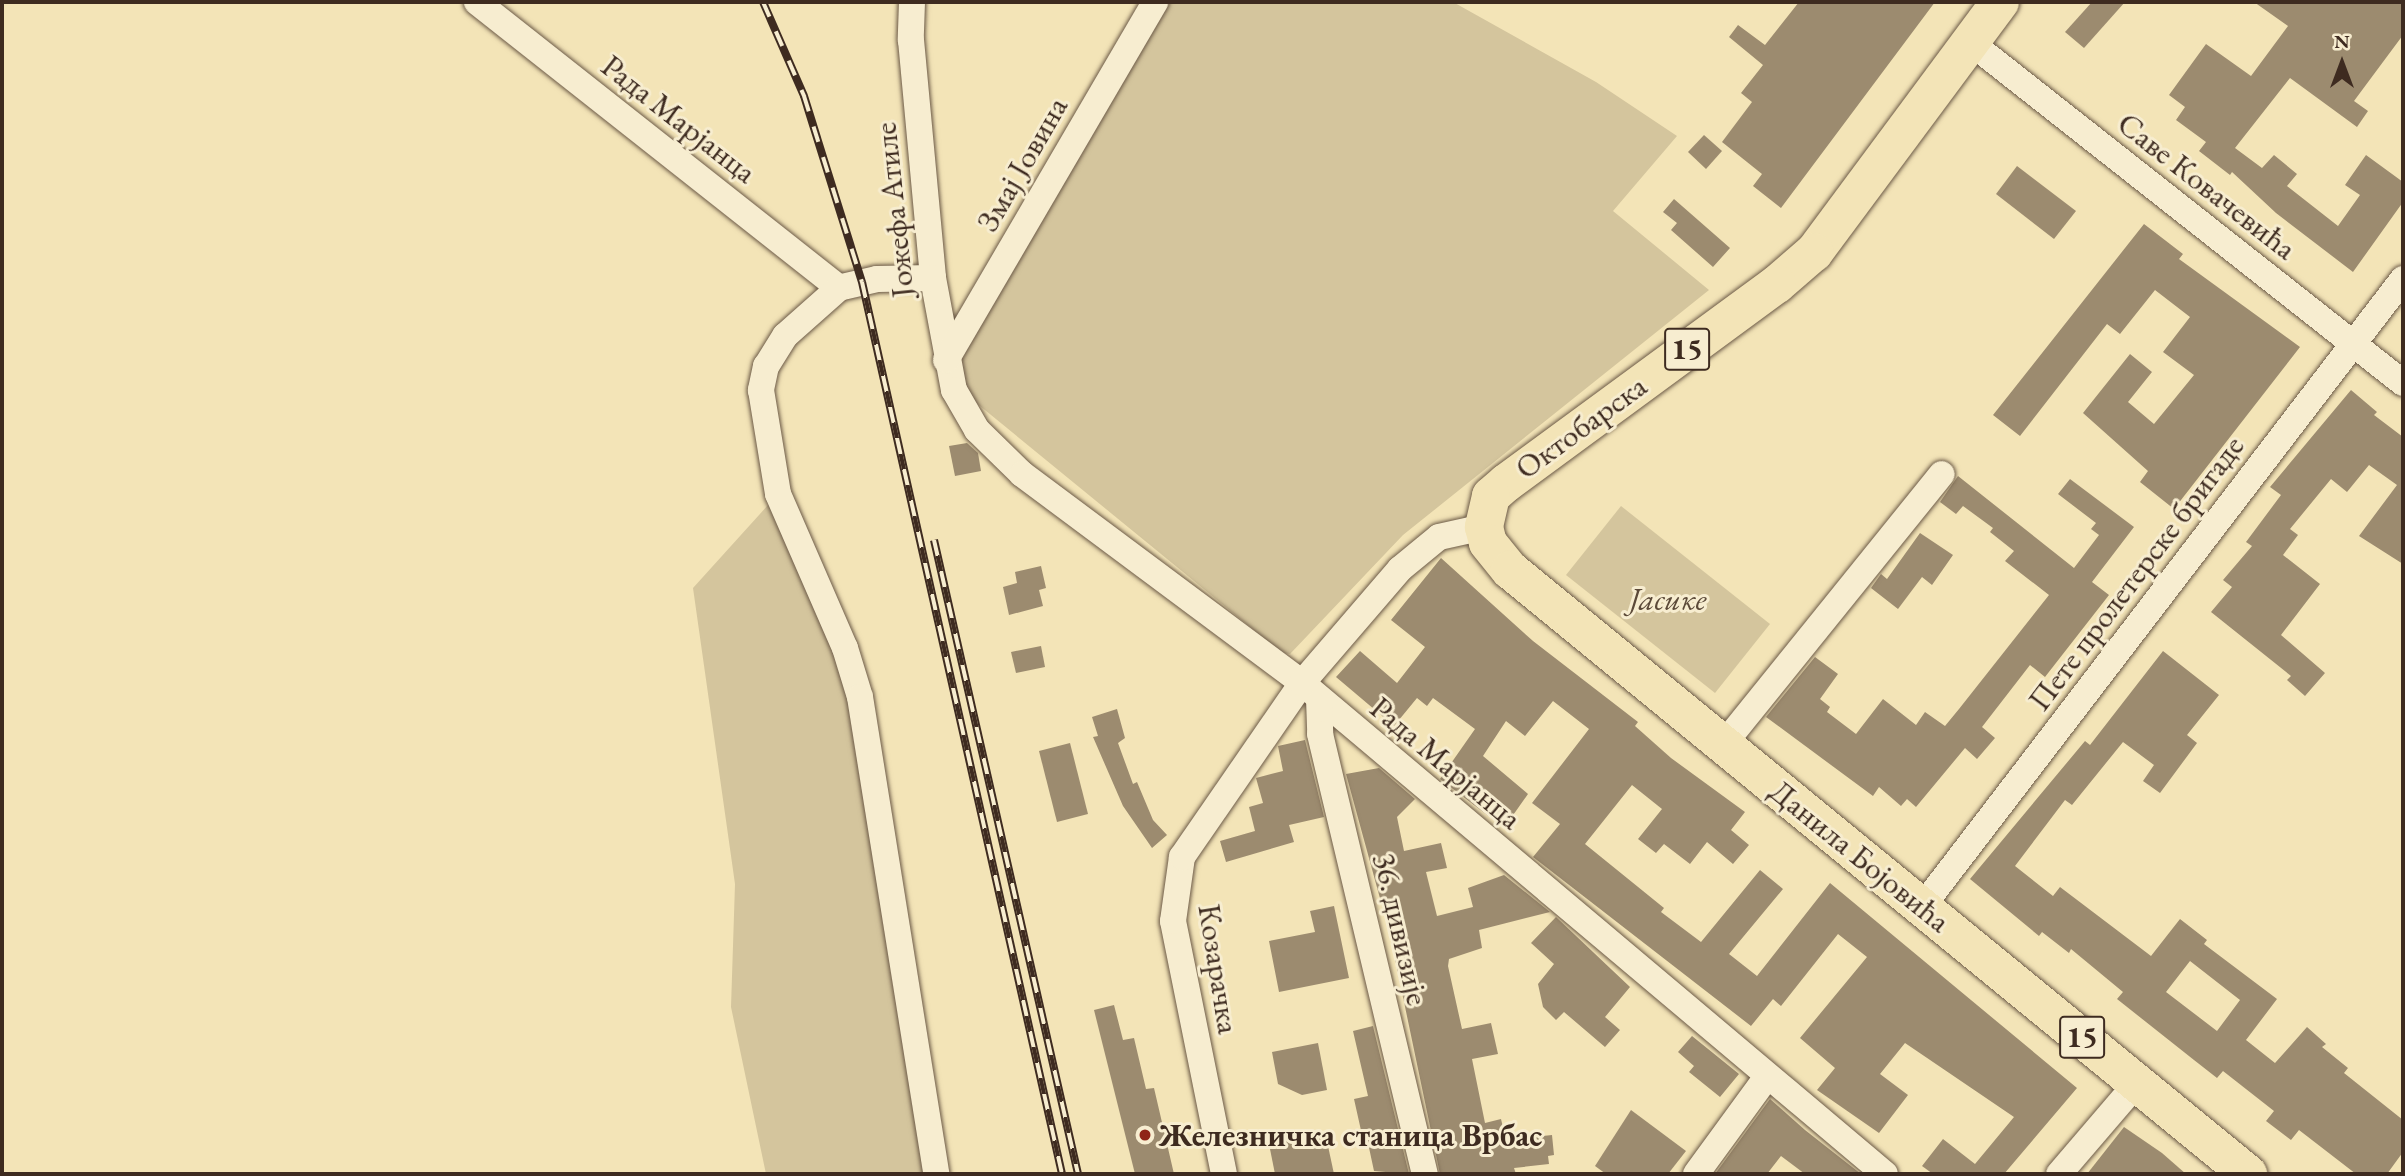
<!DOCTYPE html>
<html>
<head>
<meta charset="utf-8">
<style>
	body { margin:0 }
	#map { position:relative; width:2405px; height:1176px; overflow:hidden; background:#f3e4b7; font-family:"EB Garamond",serif }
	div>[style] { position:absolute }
	.green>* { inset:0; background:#d4c59d }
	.building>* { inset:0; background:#9c8b6f }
	.roads { filter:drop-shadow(0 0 2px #6b5946) drop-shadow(0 0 2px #6b5946) }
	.street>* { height:26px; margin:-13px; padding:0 13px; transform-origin:13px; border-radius:13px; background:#f7edd0 }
	.primary>* { height:38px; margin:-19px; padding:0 19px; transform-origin:19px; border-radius:19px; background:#f3e4b7 }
	.rail>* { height:8px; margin-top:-4px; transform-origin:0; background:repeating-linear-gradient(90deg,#f7edd0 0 16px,#3e2b20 0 32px); box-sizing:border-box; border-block:2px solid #3e2b20 }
	.dots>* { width:19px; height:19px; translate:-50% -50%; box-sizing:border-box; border:4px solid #f7edd0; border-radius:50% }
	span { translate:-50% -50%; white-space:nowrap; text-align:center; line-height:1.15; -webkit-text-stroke:6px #f7edd0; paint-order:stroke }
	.shield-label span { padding:2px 5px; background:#f7edd0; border:2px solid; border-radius:5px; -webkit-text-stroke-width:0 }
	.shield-label { font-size:30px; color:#3e2b20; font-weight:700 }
	.street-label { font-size:32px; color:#3e2b20 }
	.park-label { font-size:32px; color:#5c4a39; font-style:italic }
	.poi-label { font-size:32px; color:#3e2b20; font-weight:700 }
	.left { translate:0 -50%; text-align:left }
	.frame { position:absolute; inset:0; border:4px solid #3e2b20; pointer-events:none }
	.north { position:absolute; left:2307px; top:28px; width:70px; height:70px; -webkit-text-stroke:5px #f7edd0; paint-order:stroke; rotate:0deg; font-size:19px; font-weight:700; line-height:28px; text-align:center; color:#3e2b20 }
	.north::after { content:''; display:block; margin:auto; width:24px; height:32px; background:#3e2b20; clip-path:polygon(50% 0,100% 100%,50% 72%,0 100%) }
</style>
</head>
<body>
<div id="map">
	<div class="green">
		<div style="clip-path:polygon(1164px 2px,1453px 2px,1596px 82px,1677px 136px,1613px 211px,1709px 290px,1403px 535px,1290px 654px,1282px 653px,969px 397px,959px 353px)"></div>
		<div style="clip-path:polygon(778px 494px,845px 648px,936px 1174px,766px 1174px,731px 1007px,735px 884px,693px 588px)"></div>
		<div style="clip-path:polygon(1621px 506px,1770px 624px,1715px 693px,1566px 575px)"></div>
	</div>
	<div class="building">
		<div style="clip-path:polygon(1799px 2px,1935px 2px,1781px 208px,1753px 186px,1762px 174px,1722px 142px,1752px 102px,1741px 93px,1763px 65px,1729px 37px,1738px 25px,1765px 45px)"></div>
		<div style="clip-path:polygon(2092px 2px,2125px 2px,2084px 48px,2065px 32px)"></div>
		<div style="clip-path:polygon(2254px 2px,2403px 2px,2403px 35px,2354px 101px,2368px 111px,2357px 127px,2290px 78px,2235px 148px,2262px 168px,2274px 155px,2297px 174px,2287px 186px,2338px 226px,2360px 195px,2345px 185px,2366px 155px,2403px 182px,2403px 202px,2353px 272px,2276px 213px,2232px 172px,2230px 175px,2199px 151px,2206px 142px,2176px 120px,2185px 107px,2169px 95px,2206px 44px,2251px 76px,2288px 26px)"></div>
		<div style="clip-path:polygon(1704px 135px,1722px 151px,1706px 169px,1688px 152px)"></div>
		<div style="clip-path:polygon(2017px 166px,2076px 211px,2054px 239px,1996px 194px)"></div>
		<div style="clip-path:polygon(1674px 199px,1730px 248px,1713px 267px,1671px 230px,1677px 223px,1663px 212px)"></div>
		<div style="clip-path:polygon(2144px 224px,2183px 254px,2179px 259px,2300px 347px,2174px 509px,2140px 482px,2148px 471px,2083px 413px,2130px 354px,2152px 372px,2128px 402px,2154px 424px,2194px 375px,2163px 352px,2190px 317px,2155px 290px,2120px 334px,2107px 324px,2020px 436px,1993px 415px)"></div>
		<div style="clip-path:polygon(2351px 390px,2377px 412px,2374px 415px,2403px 437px,2403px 564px,2359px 536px,2397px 485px,2369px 465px,2347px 492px,2331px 479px,2290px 529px,2298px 535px,2283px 555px,2320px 584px,2281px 635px,2325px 673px,2305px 696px,2287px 680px,2291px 676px,2211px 612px,2232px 587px,2223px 580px,2252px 546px,2246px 542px,2281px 495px,2270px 487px)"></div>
		<div style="clip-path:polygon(967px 443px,978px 453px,981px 471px,955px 476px,949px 446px)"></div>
		<div style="clip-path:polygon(1958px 476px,2074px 568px,2099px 535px,2091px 529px,2096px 523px,2058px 494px,2070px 479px,2134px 527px,2092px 582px,2109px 595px,2045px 677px,2030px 665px,1982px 727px,1995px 738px,1977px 759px,1965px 748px,1916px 807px,1907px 799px,1901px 806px,1879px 787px,1873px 796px,1766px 717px,1815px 657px,1838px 674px,1820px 699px,1830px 707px,1827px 712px,1856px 734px,1883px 699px,1916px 725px,1925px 712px,1945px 726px,1959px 709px,2049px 595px,2005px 561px,2014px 551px,1990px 532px,1993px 528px,1963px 506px,1956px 514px,1940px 502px)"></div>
		<div style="clip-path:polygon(1920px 533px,1953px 555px,1932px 585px,1922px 577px,1898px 609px,1871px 588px,1881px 574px,1887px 579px)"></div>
		<div style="clip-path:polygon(1441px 558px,1533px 641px,1638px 722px,1635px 726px,1671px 758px,1745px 812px,1731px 830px,1749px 845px,1733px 864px,1707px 842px,1690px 864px,1664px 844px,1656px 853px,1638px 839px,1662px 809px,1632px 785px,1585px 844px,1664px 908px,1661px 912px,1701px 942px,1760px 870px,1783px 889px,1729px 954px,1757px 976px,1830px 883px,2077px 1088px,2004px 1174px,1933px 1174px,1922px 1166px,1943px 1139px,1975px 1164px,2014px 1117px,1905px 1043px,1880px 1074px,1908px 1095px,1879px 1133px,1817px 1090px,1835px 1068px,1800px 1038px,1867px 957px,1838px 934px,1781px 1006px,1773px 999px,1751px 1026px,1533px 857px,1560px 824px,1532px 803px,1589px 729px,1553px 701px,1525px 736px,1506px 721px,1483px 756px,1528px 794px,1504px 828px,1440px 779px,1475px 729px,1433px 698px,1427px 706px,1417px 698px,1394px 726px,1336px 677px,1360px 651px,1397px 683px,1425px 647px,1391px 620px)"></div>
		<div style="clip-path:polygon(1041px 566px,1046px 588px,1039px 590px,1043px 606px,1009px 615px,1003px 587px,1017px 583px,1015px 572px)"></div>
		<div style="clip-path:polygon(1041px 646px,1045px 667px,1016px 673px,1011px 652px)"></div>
		<div style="clip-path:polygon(evenodd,2163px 651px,2219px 695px,2187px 735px,2197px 743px,2160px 793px,2143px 781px,2154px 765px,2123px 742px,2072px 805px,2065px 800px,2015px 866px,2053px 896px,2060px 887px,2151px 956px,2180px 919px,2207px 940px,2204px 944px,2277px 999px,2246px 1040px,2275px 1063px,2307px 1027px,2326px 1044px,2322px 1047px,2348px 1068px,2344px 1073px,2403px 1120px,2403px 1152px,2387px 1174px,2356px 1174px,2299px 1130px,2291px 1140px,2266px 1121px,2274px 1111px,2223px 1071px,2217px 1078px,2194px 1060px,2117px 999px,2123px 992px,2071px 949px,2069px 953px,2042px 932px,2039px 936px,1970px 879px,2085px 741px,2090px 745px,2163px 651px,2190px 961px,2240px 1000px,2217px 1031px,2166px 992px,2190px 961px)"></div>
		<div style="clip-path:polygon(1117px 709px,1125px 738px,1118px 743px,1133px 784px,1137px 782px,1153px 820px,1167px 835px,1152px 848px,1123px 806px,1093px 737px,1098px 736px,1092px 717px)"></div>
		<div style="clip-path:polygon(1305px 740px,1324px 817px,1289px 825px,1294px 842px,1226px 862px,1220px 841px,1255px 831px,1249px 807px,1263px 803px,1256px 778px,1283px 771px,1278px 746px)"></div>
		<div style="clip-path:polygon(1070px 743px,1088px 814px,1057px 822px,1039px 751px)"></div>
		<div style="clip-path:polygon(1379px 768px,1415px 799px,1397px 817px,1404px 851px,1441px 843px,1447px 868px,1426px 872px,1437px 916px,1473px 907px,1468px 888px,1504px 875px,1550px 912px,1479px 930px,1482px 948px,1449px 959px,1448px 966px,1462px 1029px,1491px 1023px,1498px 1054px,1472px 1059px,1485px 1123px,1501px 1119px,1506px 1140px,1552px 1135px,1554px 1155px,1548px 1156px,1549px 1164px,1514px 1168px,1516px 1174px,1440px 1174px,1390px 935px,1346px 774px)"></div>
		<div style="clip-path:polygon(1334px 906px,1349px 978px,1279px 992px,1269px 941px,1315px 932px,1310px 911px)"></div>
		<div style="clip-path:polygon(1556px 917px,1630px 987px,1605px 1017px,1620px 1030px,1605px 1047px,1564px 1012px,1556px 1020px,1543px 1007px,1538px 984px,1554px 964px,1531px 943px)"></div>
		<div style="clip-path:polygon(1114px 1005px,1123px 1040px,1134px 1038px,1146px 1089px,1154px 1088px,1174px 1174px,1135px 1174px,1094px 1010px)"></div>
		<div style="clip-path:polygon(1373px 1026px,1409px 1174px,1374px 1171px,1368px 1143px,1364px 1144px,1354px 1099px,1368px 1096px,1353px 1031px)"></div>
		<div style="clip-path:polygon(1692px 1036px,1739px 1074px,1720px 1097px,1689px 1072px,1694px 1066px,1678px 1052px)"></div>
		<div style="clip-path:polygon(1318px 1043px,1327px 1090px,1302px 1095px,1278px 1084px,1272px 1052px)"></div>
		<div style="clip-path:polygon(1770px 1099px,1805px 1130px,1861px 1174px,1805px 1174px,1781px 1156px,1767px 1174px,1715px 1174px)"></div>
		<div style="clip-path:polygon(1631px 1110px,1686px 1151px,1668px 1174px,1606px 1174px,1595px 1166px)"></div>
		<div style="clip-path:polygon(2124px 1127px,2162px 1153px,2186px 1174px,2087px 1174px)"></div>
		<div style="clip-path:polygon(1325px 1132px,1334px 1174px,1275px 1174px,1269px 1144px)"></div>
	</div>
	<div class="roads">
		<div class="street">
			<div style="left:477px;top:2px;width:461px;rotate:38.3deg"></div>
			<div style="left:912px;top:2px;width:38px;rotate:92deg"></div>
			<div style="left:911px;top:40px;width:239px;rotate:84.7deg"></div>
			<div style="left:933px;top:278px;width:114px;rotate:79.4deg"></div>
			<div style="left:954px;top:390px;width:46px;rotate:60.1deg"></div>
			<div style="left:977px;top:430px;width:63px;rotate:44.4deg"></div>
			<div style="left:1022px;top:474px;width:349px;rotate:36.7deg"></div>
			<div style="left:1302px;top:683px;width:762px;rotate:40.1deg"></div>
			<div style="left:1970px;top:42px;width:551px;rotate:38.22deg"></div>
			<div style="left:933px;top:278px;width:56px;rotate:179deg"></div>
			<div style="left:877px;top:279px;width:39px;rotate:167deg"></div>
			<div style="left:839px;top:288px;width:72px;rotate:138.4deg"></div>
			<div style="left:785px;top:336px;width:36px;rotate:122deg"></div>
			<div style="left:766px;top:366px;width:25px;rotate:102deg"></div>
			<div style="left:761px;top:390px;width:105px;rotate:80.7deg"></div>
			<div style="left:778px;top:494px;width:168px;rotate:66.5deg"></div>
			<div style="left:845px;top:648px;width:51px;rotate:73deg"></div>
			<div style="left:860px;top:697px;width:483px;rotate:80.9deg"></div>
			<div style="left:946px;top:360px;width:415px;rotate:-59.7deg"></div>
			<div style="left:1319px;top:698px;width:36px;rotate:88deg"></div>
			<div style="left:1320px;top:734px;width:452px;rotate:76.6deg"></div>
			<div style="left:1723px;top:745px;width:348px;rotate:-51.1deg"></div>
			<div style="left:1922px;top:907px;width:791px;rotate:-52.55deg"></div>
			<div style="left:1224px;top:1174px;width:258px;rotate:-101.4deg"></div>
			<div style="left:1173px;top:921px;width:65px;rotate:-82deg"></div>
			<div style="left:1182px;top:857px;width:211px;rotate:-55.4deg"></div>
			<div style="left:1302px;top:683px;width:150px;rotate:-49.3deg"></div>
			<div style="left:1400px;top:569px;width:50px;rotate:-39.4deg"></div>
			<div style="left:1439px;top:537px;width:46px;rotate:-12.5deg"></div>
			<div style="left:1696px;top:1174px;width:119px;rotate:-53.9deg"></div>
			<div style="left:2059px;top:1174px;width:120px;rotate:-49.4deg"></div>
		</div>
		<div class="primary">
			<div style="left:2000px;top:2px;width:312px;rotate:126.6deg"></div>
			<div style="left:1814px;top:252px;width:49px;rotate:139.1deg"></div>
			<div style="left:1777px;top:284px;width:336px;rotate:143.7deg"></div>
			<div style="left:1506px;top:483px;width:20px;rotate:139deg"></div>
			<div style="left:1491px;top:496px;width:32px;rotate:103deg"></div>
			<div style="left:1484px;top:527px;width:16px;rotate:76deg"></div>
			<div style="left:1488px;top:543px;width:35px;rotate:51deg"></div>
			<div style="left:1510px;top:570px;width:954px;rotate:39.3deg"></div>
		</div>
	</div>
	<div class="rail">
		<div style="left:763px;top:2px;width:103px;rotate:66.4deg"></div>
		<div style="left:804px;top:96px;width:195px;rotate:72.7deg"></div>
		<div style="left:862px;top:282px;width:914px;rotate:77.36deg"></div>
		<div style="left:934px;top:540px;width:650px;rotate:77.2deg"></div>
	</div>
	<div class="dots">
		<div style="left:1145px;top:1135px;background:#8f2418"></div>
	</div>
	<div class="shield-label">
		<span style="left:1687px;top:349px">15</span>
		<span style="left:2082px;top:1037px">15</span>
	</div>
	<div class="street-label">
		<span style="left:679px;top:119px;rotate:38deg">Рада Марјанца</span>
		<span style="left:1022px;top:164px;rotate:-60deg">Змај Јовина</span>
		<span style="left:2207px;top:186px;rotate:38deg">Саве Ковачевића</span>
		<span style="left:894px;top:210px;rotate:-96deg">Јожефа Атиле</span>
		<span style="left:1581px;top:427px;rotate:-36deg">Октобарска</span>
		<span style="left:2136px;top:573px;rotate:-53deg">Пете пролетерске бригаде</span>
		<span style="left:1446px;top:763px;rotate:40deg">Рада Марјанца</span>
		<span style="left:1860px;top:856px;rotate:39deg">Данила Бојовића</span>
		<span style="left:1401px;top:929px;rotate:77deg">36. дивизије</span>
		<span style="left:1219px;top:969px;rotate:81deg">Козарачка</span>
	</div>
	<div class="park-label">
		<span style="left:1668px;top:599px">Јасике</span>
	</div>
	<div class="poi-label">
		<span class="left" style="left:1159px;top:1135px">Железничка станица Врбас</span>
	</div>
	<div class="frame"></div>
	<div class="north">N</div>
</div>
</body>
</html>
